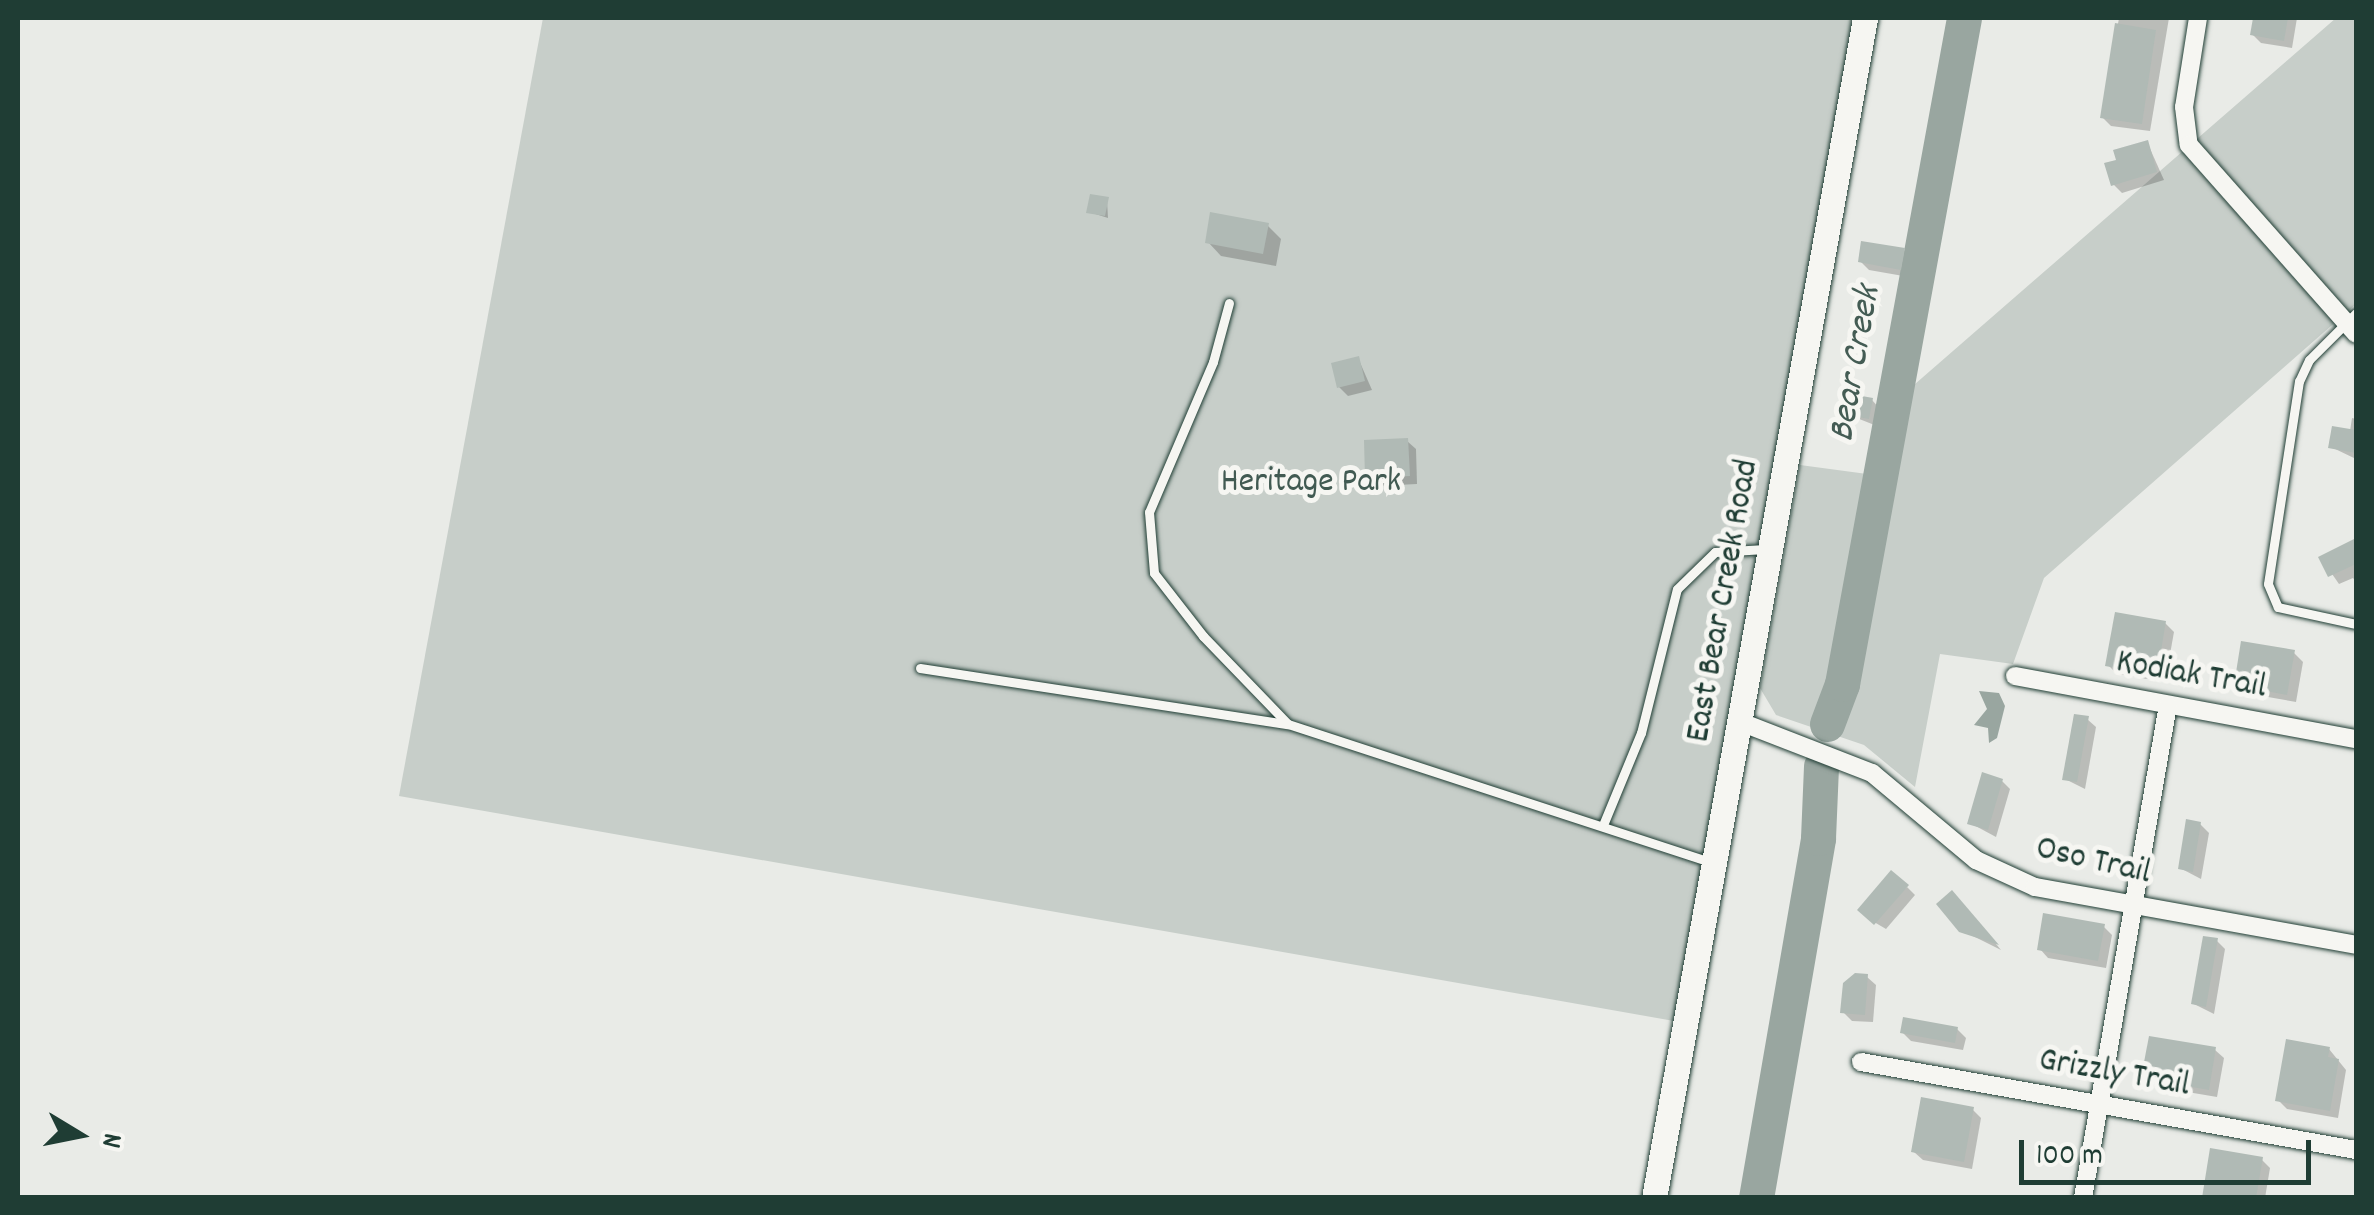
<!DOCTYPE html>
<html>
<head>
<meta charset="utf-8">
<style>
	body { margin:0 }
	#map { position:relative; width:2374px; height:1215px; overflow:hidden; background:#e9ebe7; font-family:Dekko,sans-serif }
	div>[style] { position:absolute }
	.green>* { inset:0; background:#c7cec9 }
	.water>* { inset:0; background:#99a6a0 }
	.shadow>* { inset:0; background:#0003 }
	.river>* { height:35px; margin:-17.5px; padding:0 17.5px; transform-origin:17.5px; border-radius:17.5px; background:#99a6a0 }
	.building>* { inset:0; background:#b0bab5 }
	.roads { filter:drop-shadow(0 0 2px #1f3d34) drop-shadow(0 0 2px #1f3d34) }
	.service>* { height:9px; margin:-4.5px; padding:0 4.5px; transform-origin:4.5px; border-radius:4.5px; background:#f6f6f2 }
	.minor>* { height:18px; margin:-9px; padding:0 9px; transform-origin:9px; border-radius:9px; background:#f6f6f2 }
	.secondary>* { height:25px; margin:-12.5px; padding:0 12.5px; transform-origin:12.5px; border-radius:12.5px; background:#f6f6f2 }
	span { translate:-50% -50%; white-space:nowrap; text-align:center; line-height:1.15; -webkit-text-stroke:10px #f6f6f2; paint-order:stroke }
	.park-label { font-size:35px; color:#415a52 }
	.street-label { font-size:35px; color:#1f3d34 }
	.water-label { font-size:38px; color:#445c54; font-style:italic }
	.frame { position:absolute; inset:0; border:20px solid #1f3d34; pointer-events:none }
	.north { position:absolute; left:30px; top:1085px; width:100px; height:100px; -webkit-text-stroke:8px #f6f6f2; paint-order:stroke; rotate:100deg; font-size:28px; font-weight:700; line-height:40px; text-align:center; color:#1f3d34 }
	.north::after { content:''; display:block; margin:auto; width:35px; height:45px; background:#1f3d34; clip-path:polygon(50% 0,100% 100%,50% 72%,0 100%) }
	.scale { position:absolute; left:2019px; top:1140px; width:292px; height:45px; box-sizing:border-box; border:5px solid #1f3d34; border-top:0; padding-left:12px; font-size:30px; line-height:35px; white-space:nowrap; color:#1f3d34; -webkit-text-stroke:8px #f6f6f2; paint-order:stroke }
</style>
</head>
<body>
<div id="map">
	<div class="green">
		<div style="clip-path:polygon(543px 18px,1872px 18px,1691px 1024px,399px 796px)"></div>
		<div style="clip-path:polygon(2336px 18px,2356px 18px,2356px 304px,2044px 578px,2013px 664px,1940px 654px,1915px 787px,1864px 745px,1776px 715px,1760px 688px,1800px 465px,1882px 476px,1907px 391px)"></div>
	</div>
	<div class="water">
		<div style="clip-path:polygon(1979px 691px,1999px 693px,2005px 706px,1997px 738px,1989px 743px,1988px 728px,1974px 725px,1987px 709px)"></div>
	</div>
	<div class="shadow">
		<div style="clip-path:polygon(2119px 18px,2169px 18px,2150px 131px,2111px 126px,2102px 117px)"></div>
		<div style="clip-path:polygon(2255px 18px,2297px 18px,2292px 48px,2261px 43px,2252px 34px)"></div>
		<div style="clip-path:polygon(2147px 142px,2164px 180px,2122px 193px,2113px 184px)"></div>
		<div style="clip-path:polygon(1107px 200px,1108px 218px,1089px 212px)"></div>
		<div style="clip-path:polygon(1267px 225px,1281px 239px,1276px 266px,1221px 256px,1208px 242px)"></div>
		<div style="clip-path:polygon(1903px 251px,1912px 259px,1909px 277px,1869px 270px,1860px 261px)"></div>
		<div style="clip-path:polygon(1358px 358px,1372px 390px,1348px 396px,1339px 387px)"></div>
		<div style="clip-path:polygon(1872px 400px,1880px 409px,1877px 426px,1844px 413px)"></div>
		<div style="clip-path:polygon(2352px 418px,2356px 419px,2356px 459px,2331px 447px,2350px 431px)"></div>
		<div style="clip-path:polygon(1407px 441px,1416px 449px,1417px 484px,1377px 486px,1368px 477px)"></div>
		<div style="clip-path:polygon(2356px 541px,2356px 582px,2353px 578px,2339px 584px,2321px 558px)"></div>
		<div style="clip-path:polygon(2165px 623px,2174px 632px,2165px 682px,2117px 674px,2108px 665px)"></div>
		<div style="clip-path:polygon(2294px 653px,2303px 662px,2296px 702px,2245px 693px,2236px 684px)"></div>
		<div style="clip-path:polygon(2087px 719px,2096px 727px,2085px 789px,2065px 779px)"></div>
		<div style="clip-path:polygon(2002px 781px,2010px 789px,1996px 837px,1970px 823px)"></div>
		<div style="clip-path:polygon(2200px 824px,2209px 833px,2201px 879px,2180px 868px)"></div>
		<div style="clip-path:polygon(1907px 887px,1915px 895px,1886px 929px,1869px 919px)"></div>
		<div style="clip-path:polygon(1961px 902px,2001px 950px,1961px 930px)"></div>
		<div style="clip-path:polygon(2103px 926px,2112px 935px,2106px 968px,2048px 958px,2040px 949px)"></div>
		<div style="clip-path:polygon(2217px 941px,2225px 949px,2214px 1014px,2194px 1004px)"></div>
		<div style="clip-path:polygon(1867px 977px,1876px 985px,1873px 1022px,1852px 1021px,1843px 1012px)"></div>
		<div style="clip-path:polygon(1957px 1029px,1966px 1038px,1963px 1050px,1911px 1041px,1902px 1032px)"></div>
		<div style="clip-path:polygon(2329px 1049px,2346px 1070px,2338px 1118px,2287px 1109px,2278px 1100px)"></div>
		<div style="clip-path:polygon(2215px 1050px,2224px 1058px,2217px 1097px,2152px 1086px,2144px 1077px)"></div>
		<div style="clip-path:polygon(1972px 1109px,1981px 1118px,1972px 1169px,1923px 1160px,1914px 1152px)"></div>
		<div style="clip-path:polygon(2262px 1160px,2270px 1168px,2265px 1198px,2204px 1198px)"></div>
	</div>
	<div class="river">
		<div style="left:1827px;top:724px;width:43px;rotate:-69.4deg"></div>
		<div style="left:1842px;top:684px;width:677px;rotate:-79.62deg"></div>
		<div style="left:1756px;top:1198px;width:365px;rotate:-80.2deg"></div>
		<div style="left:1818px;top:838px;width:72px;rotate:-87.6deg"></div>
	</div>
	<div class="building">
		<div style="clip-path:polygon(2253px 18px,2288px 18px,2284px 41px,2250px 35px)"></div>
		<div style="clip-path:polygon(2115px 23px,2156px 30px,2142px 124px,2100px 118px)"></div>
		<div style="clip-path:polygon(2148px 140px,2157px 172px,2111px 186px,2104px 163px,2116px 160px,2113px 150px)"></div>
		<div style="clip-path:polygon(1090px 194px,1109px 197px,1105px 216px,1086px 213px)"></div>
		<div style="clip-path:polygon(1210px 212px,1269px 223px,1263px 254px,1205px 243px)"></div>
		<div style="clip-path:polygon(1861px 241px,1905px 248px,1901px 270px,1858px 262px)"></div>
		<div style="clip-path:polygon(1359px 356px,1365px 381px,1337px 388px,1331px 363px)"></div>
		<div style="clip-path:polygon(1845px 393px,1873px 398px,1869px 419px,1841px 414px)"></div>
		<div style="clip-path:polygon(2332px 426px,2356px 430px,2356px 453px,2328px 448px)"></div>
		<div style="clip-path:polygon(1408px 438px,1410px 476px,1365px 478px,1364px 440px)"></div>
		<div style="clip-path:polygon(2356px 538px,2356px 564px,2328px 577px,2318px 557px)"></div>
		<div style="clip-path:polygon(2115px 612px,2166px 621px,2157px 675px,2105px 666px)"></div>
		<div style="clip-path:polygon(2241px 641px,2295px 650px,2287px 695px,2234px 685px)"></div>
		<div style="clip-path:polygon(2074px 714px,2089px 716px,2077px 782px,2062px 780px)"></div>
		<div style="clip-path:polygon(1982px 772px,2003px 779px,1988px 830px,1967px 824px)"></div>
		<div style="clip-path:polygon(2186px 819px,2201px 822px,2193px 872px,2178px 869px)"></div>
		<div style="clip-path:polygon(1891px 870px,1909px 885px,1874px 925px,1857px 910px)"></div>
		<div style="clip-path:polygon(1952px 890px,1999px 945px,1959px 932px,1936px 904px)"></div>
		<div style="clip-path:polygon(2043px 913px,2105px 924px,2098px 961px,2037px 950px)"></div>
		<div style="clip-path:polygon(2203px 936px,2218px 938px,2206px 1007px,2191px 1004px)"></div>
		<div style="clip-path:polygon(1855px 973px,1868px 974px,1865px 1015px,1840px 1013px,1843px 983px)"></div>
		<div style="clip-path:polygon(1903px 1017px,1958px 1027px,1955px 1043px,1900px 1033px)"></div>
		<div style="clip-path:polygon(2149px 1036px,2216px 1047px,2209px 1090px,2141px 1078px)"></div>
		<div style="clip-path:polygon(2286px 1039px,2330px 1047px,2328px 1057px,2339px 1059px,2330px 1111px,2275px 1101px)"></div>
		<div style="clip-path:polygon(1921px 1097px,1974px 1107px,1964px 1162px,1911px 1152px)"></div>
		<div style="clip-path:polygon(2210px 1148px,2263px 1157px,2256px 1198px,2202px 1198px)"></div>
	</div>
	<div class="roads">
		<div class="service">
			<div style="left:1229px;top:303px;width:61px;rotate:105.2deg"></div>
			<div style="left:1213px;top:362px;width:163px;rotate:113.1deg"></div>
			<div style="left:1149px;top:512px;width:61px;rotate:85.3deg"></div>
			<div style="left:1154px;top:573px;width:80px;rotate:52.1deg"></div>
			<div style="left:1203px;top:636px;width:122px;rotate:46deg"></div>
			<div style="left:2356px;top:313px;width:66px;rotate:135deg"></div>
			<div style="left:2309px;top:360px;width:23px;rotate:115deg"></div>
			<div style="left:2299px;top:381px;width:205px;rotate:98.7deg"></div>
			<div style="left:2268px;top:584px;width:25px;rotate:67deg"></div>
			<div style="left:2278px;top:607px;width:80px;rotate:12.3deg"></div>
			<div style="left:920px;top:668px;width:372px;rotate:8.7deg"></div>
			<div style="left:1288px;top:724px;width:445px;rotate:18.1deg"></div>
			<div style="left:1603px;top:825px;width:100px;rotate:-67.6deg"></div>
			<div style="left:1641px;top:733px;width:148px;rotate:-76deg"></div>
			<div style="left:1677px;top:589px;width:53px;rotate:-44.2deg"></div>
			<div style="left:1715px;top:552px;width:50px;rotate:-3.4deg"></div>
		</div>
		<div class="minor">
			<div style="left:2198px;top:18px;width:90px;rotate:98.9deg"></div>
			<div style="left:2184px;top:107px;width:38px;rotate:83deg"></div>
			<div style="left:2189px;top:145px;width:252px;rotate:48.5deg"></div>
			<div style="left:2015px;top:676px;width:347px;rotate:10.5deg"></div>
			<div style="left:1738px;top:721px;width:144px;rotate:21.2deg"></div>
			<div style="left:1872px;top:773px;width:136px;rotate:39.9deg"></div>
			<div style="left:1976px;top:860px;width:65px;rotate:24.6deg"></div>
			<div style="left:2035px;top:887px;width:326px;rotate:10.2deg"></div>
			<div style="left:1861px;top:1062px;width:503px;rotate:10.08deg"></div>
			<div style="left:2083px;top:1198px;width:500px;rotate:-80.22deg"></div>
		</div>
		<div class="secondary">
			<div style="left:1654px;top:1198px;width:1199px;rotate:-79.86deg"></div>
		</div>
	</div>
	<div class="park-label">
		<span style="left:1311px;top:483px">Heritage Park</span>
	</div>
	<div class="street-label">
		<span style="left:1724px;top:601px;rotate:-80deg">East Bear Creek Road</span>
		<span style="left:2191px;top:676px;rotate:10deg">Kodiak Trail</span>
		<span style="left:2093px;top:862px;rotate:13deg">Oso Trail</span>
		<span style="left:2114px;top:1074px;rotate:10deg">Grizzly Trail</span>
	</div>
	<div class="water-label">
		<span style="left:1857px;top:364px;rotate:-80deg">Bear Creek</span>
	</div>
	<div class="frame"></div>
	<div class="north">N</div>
	<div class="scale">100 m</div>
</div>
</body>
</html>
